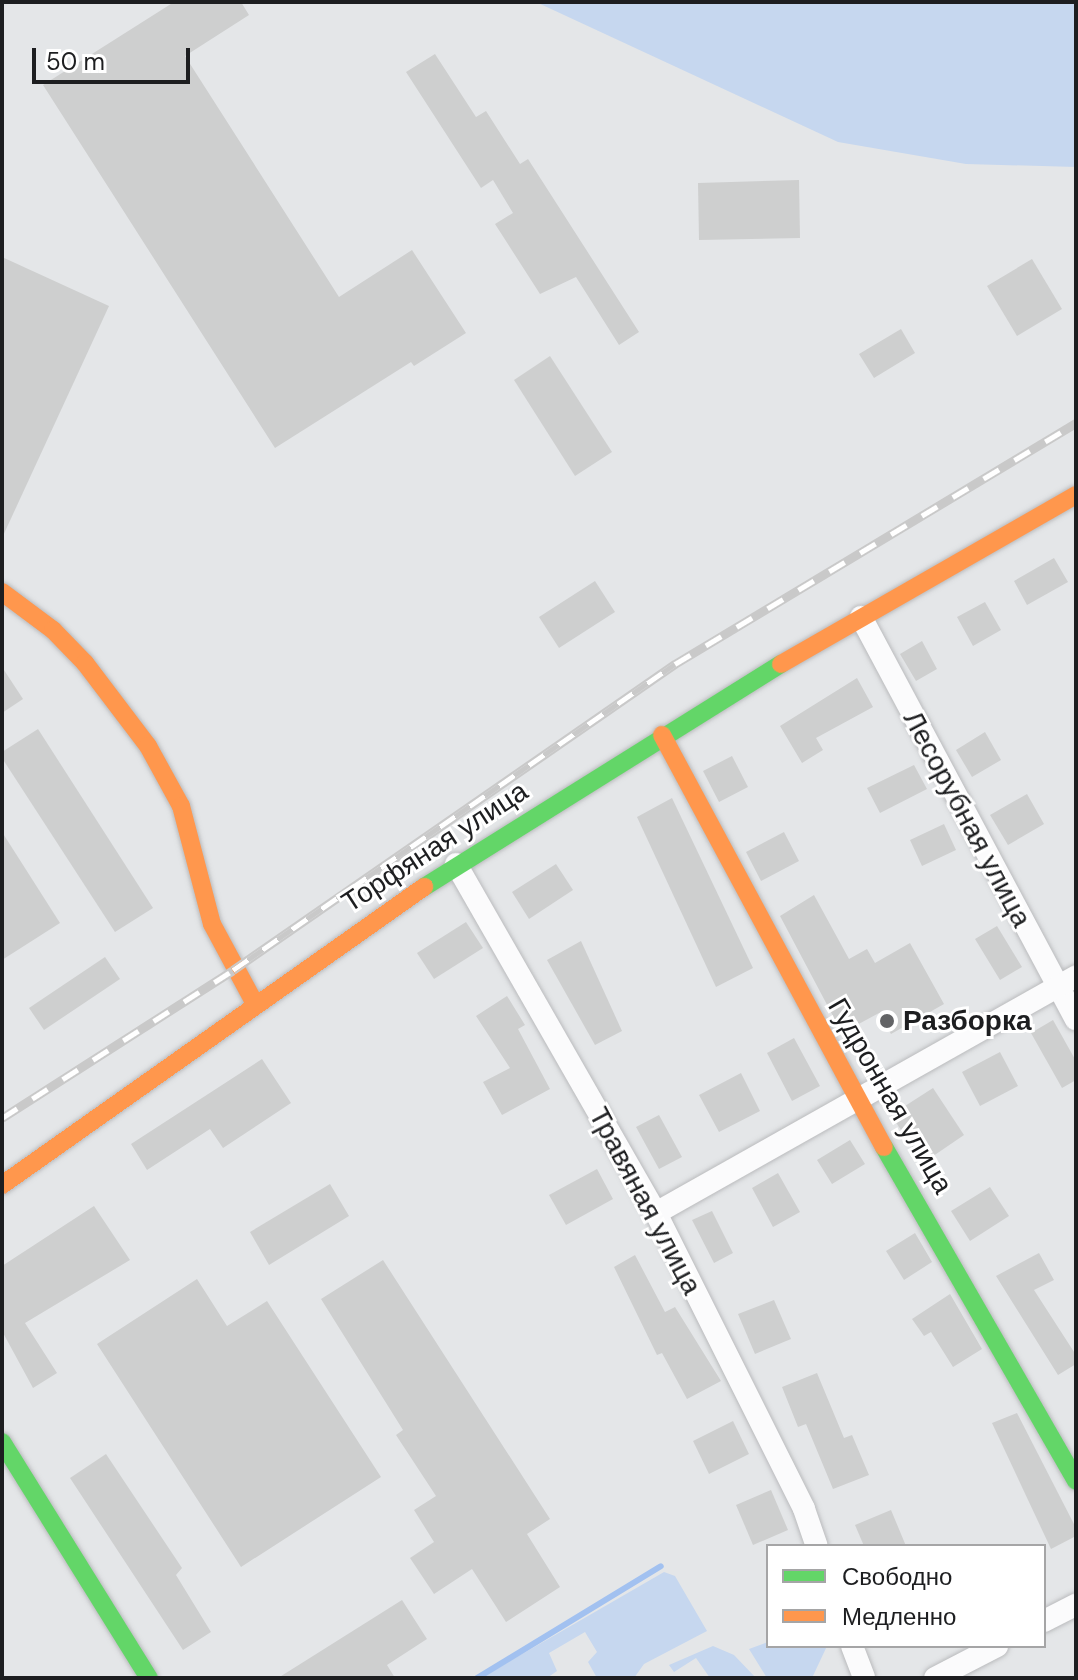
<!DOCTYPE html>
<html>
<head>
<meta charset="utf-8">
<style>
	body { margin:0 }
	#map { position:relative; width:1078px; height:1680px; overflow:hidden; background:#e4e6e8; font-family:"DM Sans",sans-serif }
	div>[style] { position:absolute }
	.green>* { inset:0; background:#c6d7ef }
	.stream>* { height:6px; margin:-3px; padding:0 3px; transform-origin:3px; border-radius:3px; background:#a2c1f0 }
	.building>* { inset:0; background:#cecfcf }
	.roads { filter:drop-shadow(0 0 2px #babbbd) drop-shadow(0 0 2px #babbbd) }
	.street>* { height:22px; margin:-11px; padding:0 11px; transform-origin:11px; border-radius:11px; background:#fbfbfc }
	.fast>* { height:18px; margin:-9px; padding:0 9px; transform-origin:9px; border-radius:9px; background:#63d668 }
	.slow>* { height:18px; margin:-9px; padding:0 9px; transform-origin:9px; border-radius:9px; background:#ff974d }
	.rail>* { height:9px; margin-top:-4.5px; transform-origin:0; background:repeating-linear-gradient(90deg,#fff 0 18px,#c9c9c9 0 36px); box-sizing:border-box; border-block:2px solid #c9c9c9 }
	.dots>* { width:22px; height:22px; translate:-50% -50%; box-sizing:border-box; border:4px solid #fff; border-radius:50% }
	span { translate:-50% -50%; white-space:nowrap; text-align:center; line-height:1.15; -webkit-text-stroke:6px #fff; paint-order:stroke }
	.street-label { font-size:28px; color:#1d1e20 }
	.poi-label { font-size:28px; color:#1d1e20; font-weight:700 }
	.left { translate:0 -50%; text-align:left }
	.frame { position:absolute; inset:0; border:4px solid #1d1e20; pointer-events:none }
	.legend { position:absolute; left:766px; top:1544px; width:280px; height:104px; box-sizing:border-box; background:#fff; border:2px solid #a5a5a6; margin:0; padding:10px 14px; list-style:none; font-size:24px; color:#1d1e20 }
	.legend li { display:flex; align-items:center; gap:16px; height:40px }
	.legend b { width:40px; border:2px solid #a5a5a6 }
	.scale { position:absolute; left:32px; top:48px; width:158px; height:36px; box-sizing:border-box; border:4px solid #1d1e20; border-top:0; padding-left:10px; font-size:24px; line-height:28px; white-space:nowrap; color:#1d1e20; -webkit-text-stroke:6px #fff; paint-order:stroke }
</style>
</head>
<body>
<div id="map">
	<div class="green">
		<div style="clip-path:polygon(536px 2px,1076px 2px,1076px 167px,966px 164px,838px 142px)"></div>
		<div style="clip-path:polygon(664px 1572px,675px 1576px,707px 1631px,644px 1664px,634px 1678px,597px 1678px,588px 1662px,597px 1652px,585px 1632px,549px 1653px,557px 1671px,547px 1678px,481px 1678px)"></div>
		<div style="clip-path:polygon(768px 1642px,768px 1646px,827px 1646px,812px 1678px,767px 1678px,749px 1649px)"></div>
		<div style="clip-path:polygon(713px 1646px,734px 1655px,756px 1678px,710px 1678px,696px 1658px,674px 1672px,669px 1665px)"></div>
	</div>
	<div class="stream">
		<div style="left:477px;top:1678px;width:215px;rotate:-31.3deg"></div>
	</div>
	<div class="building">
		<div style="clip-path:polygon(174px 2px,241px 2px,249px 15px,185px 56px,339px 297px,412px 250px,466px 333px,414px 366px,411px 362px,275px 448px,43px 85px)"></div>
		<div style="clip-path:polygon(435px 54px,476px 117px,486px 111px,520px 164px,528px 159px,639px 332px,619px 345px,576px 277px,540px 294px,495px 224px,513px 213px,493px 180px,481px 188px,406px 72px)"></div>
		<div style="clip-path:polygon(799px 180px,800px 238px,699px 240px,698px 183px)"></div>
		<div style="clip-path:polygon(2px 257px,109px 306px,2px 538px)"></div>
		<div style="clip-path:polygon(1032px 259px,1062px 309px,1017px 336px,987px 286px)"></div>
		<div style="clip-path:polygon(901px 329px,915px 353px,874px 378px,859px 354px)"></div>
		<div style="clip-path:polygon(550px 356px,612px 452px,575px 476px,514px 380px)"></div>
		<div style="clip-path:polygon(1054px 558px,1068px 582px,1027px 605px,1014px 581px)"></div>
		<div style="clip-path:polygon(595px 581px,615px 612px,559px 648px,539px 617px)"></div>
		<div style="clip-path:polygon(985px 602px,1001px 630px,973px 646px,957px 617px)"></div>
		<div style="clip-path:polygon(922px 641px,937px 669px,916px 681px,900px 654px)"></div>
		<div style="clip-path:polygon(2px 667px,23px 699px,2px 713px)"></div>
		<div style="clip-path:polygon(857px 678px,873px 707px,816px 738px,823px 750px,802px 763px,780px 726px)"></div>
		<div style="clip-path:polygon(38px 729px,153px 908px,115px 932px,2px 758px,2px 752px)"></div>
		<div style="clip-path:polygon(985px 732px,1001px 760px,972px 777px,956px 750px)"></div>
		<div style="clip-path:polygon(732px 756px,748px 787px,719px 802px,703px 771px)"></div>
		<div style="clip-path:polygon(914px 765px,927px 789px,880px 813px,867px 788px)"></div>
		<div style="clip-path:polygon(1027px 794px,1044px 824px,1008px 845px,990px 815px)"></div>
		<div style="clip-path:polygon(672px 798px,753px 968px,716px 987px,637px 817px)"></div>
		<div style="clip-path:polygon(944px 824px,956px 850px,922px 866px,910px 840px)"></div>
		<div style="clip-path:polygon(2px 832px,60px 923px,2px 960px)"></div>
		<div style="clip-path:polygon(784px 832px,799px 861px,761px 881px,746px 852px)"></div>
		<div style="clip-path:polygon(556px 864px,573px 890px,529px 919px,512px 892px)"></div>
		<div style="clip-path:polygon(814px 895px,849px 959px,867px 949px,875px 963px,910px 943px,944px 1004px,891px 1034px,879px 1013px,842px 1033px,780px 916px)"></div>
		<div style="clip-path:polygon(466px 922px,483px 948px,434px 979px,417px 953px)"></div>
		<div style="clip-path:polygon(997px 926px,1022px 967px,1000px 980px,975px 939px)"></div>
		<div style="clip-path:polygon(581px 941px,622px 1031px,595px 1045px,547px 960px)"></div>
		<div style="clip-path:polygon(105px 957px,120px 979px,44px 1030px,29px 1008px)"></div>
		<div style="clip-path:polygon(507px 996px,525px 1025px,518px 1029px,550px 1089px,502px 1115px,483px 1082px,510px 1068px,476px 1016px)"></div>
		<div style="clip-path:polygon(1053px 1020px,1076px 1061px,1076px 1080px,1062px 1088px,1031px 1033px)"></div>
		<div style="clip-path:polygon(794px 1038px,820px 1086px,792px 1101px,767px 1053px)"></div>
		<div style="clip-path:polygon(1000px 1052px,1018px 1086px,980px 1106px,962px 1072px)"></div>
		<div style="clip-path:polygon(262px 1059px,291px 1103px,223px 1148px,210px 1129px,147px 1170px,131px 1144px)"></div>
		<div style="clip-path:polygon(741px 1073px,760px 1111px,719px 1132px,699px 1095px)"></div>
		<div style="clip-path:polygon(933px 1088px,964px 1135px,923px 1163px,891px 1115px)"></div>
		<div style="clip-path:polygon(659px 1115px,682px 1157px,659px 1169px,636px 1127px)"></div>
		<div style="clip-path:polygon(850px 1140px,865px 1164px,832px 1184px,817px 1160px)"></div>
		<div style="clip-path:polygon(597px 1169px,613px 1199px,566px 1225px,549px 1195px)"></div>
		<div style="clip-path:polygon(778px 1173px,800px 1212px,773px 1227px,752px 1188px)"></div>
		<div style="clip-path:polygon(330px 1184px,349px 1216px,269px 1265px,250px 1232px)"></div>
		<div style="clip-path:polygon(990px 1187px,1009px 1216px,970px 1241px,951px 1211px)"></div>
		<div style="clip-path:polygon(94px 1206px,130px 1260px,25px 1323px,57px 1373px,33px 1388px,2px 1331px,2px 1266px)"></div>
		<div style="clip-path:polygon(712px 1211px,733px 1253px,714px 1263px,692px 1220px)"></div>
		<div style="clip-path:polygon(915px 1233px,932px 1262px,904px 1280px,886px 1251px)"></div>
		<div style="clip-path:polygon(1039px 1253px,1054px 1280px,1034px 1290px,1076px 1355px,1076px 1364px,1058px 1375px,996px 1276px)"></div>
		<div style="clip-path:polygon(635px 1255px,665px 1312px,675px 1307px,721px 1381px,687px 1399px,662px 1353px,657px 1355px,614px 1267px)"></div>
		<div style="clip-path:polygon(383px 1260px,550px 1519px,527px 1534px,560px 1587px,506px 1622px,472px 1569px,434px 1594px,410px 1558px,434px 1542px,414px 1510px,436px 1496px,396px 1435px,403px 1430px,321px 1299px)"></div>
		<div style="clip-path:polygon(197px 1279px,227px 1326px,267px 1301px,381px 1477px,241px 1567px,97px 1344px)"></div>
		<div style="clip-path:polygon(950px 1294px,982px 1349px,953px 1367px,931px 1332px,924px 1336px,912px 1319px)"></div>
		<div style="clip-path:polygon(774px 1300px,791px 1339px,755px 1354px,738px 1314px)"></div>
		<div style="clip-path:polygon(817px 1373px,844px 1438px,852px 1435px,869px 1475px,833px 1489px,806px 1424px,798px 1427px,782px 1387px)"></div>
		<div style="clip-path:polygon(1017px 1413px,1076px 1528px,1076px 1536px,1051px 1549px,992px 1423px)"></div>
		<div style="clip-path:polygon(733px 1421px,749px 1454px,709px 1474px,693px 1441px)"></div>
		<div style="clip-path:polygon(106px 1454px,182px 1568px,176px 1575px,211px 1632px,183px 1650px,70px 1478px)"></div>
		<div style="clip-path:polygon(771px 1490px,788px 1530px,753px 1545px,736px 1505px)"></div>
		<div style="clip-path:polygon(891px 1510px,906px 1546px,864px 1546px,855px 1525px)"></div>
		<div style="clip-path:polygon(402px 1600px,427px 1639px,387px 1665px,395px 1678px,278px 1678px)"></div>
	</div>
	<div class="roads">
		<div class="street">
			<div style="left:861px;top:617px;width:456px;rotate:61.9deg"></div>
			<div style="left:456px;top:864px;width:402px;rotate:60.2deg"></div>
			<div style="left:656px;top:1213px;width:331px;rotate:63.4deg"></div>
			<div style="left:804px;top:1509px;width:39px;rotate:71deg"></div>
			<div style="left:656px;top:1213px;width:482px;rotate:-29.4deg"></div>
			<div style="left:1044px;top:1621px;width:36px;rotate:-27deg"></div>
			<div style="left:852px;top:1646px;width:34px;rotate:69deg"></div>
			<div style="left:935px;top:1678px;width:70px;rotate:-27.3deg"></div>
		</div>
		<div class="fast">
			<div style="left:424px;top:887px;width:421px;rotate:-32deg"></div>
			<div style="left:884px;top:1147px;width:385px;rotate:60.1deg"></div>
			<div style="left:2px;top:1442px;width:278px;rotate:58.1deg"></div>
		</div>
		<div class="slow">
			<div style="left:2px;top:592px;width:64px;rotate:36.7deg"></div>
			<div style="left:53px;top:630px;width:46px;rotate:45.9deg"></div>
			<div style="left:85px;top:663px;width:104px;rotate:52.8deg"></div>
			<div style="left:148px;top:746px;width:68px;rotate:61.2deg"></div>
			<div style="left:181px;top:806px;width:122px;rotate:75.3deg"></div>
			<div style="left:212px;top:924px;width:89px;rotate:61.7deg"></div>
			<div style="left:781px;top:664px;width:340px;rotate:-29.8deg"></div>
			<div style="left:662px;top:735px;width:468px;rotate:61.7deg"></div>
			<div style="left:2px;top:1185px;width:517px;rotate:-35.23deg"></div>
		</div>
	</div>
	<div class="rail">
		<div style="left:2px;top:1118px;width:274px;rotate:-32.6deg"></div>
		<div style="left:233px;top:970px;width:538px;rotate:-34.7deg"></div>
		<div style="left:675px;top:664px;width:468px;rotate:-31deg"></div>
	</div>
	<div class="dots">
		<div style="left:887px;top:1021px;background:#636466"></div>
	</div>
	<div class="street-label">
		<span style="left:967px;top:819px;rotate:62deg">Лесорубная улица</span>
		<span style="left:435px;top:847px;rotate:-33deg">Торфяная улица</span>
		<span style="left:890px;top:1096px;rotate:60deg">Гудронная улица</span>
		<span style="left:645px;top:1201px;rotate:62deg">Травяная улица</span>
	</div>
	<div class="poi-label">
		<span class="left" style="left:903px;top:1021px">Разборка</span>
	</div>
	<div class="frame"></div>
	<ul class="legend">
	<li><b style="height:10px;background:#63d668"></b>Свободно</li>
	<li><b style="height:10px;background:#ff974d"></b>Медленно</li>
	</ul>
	<div class="scale">50 m</div>
</div>
</body>
</html>
